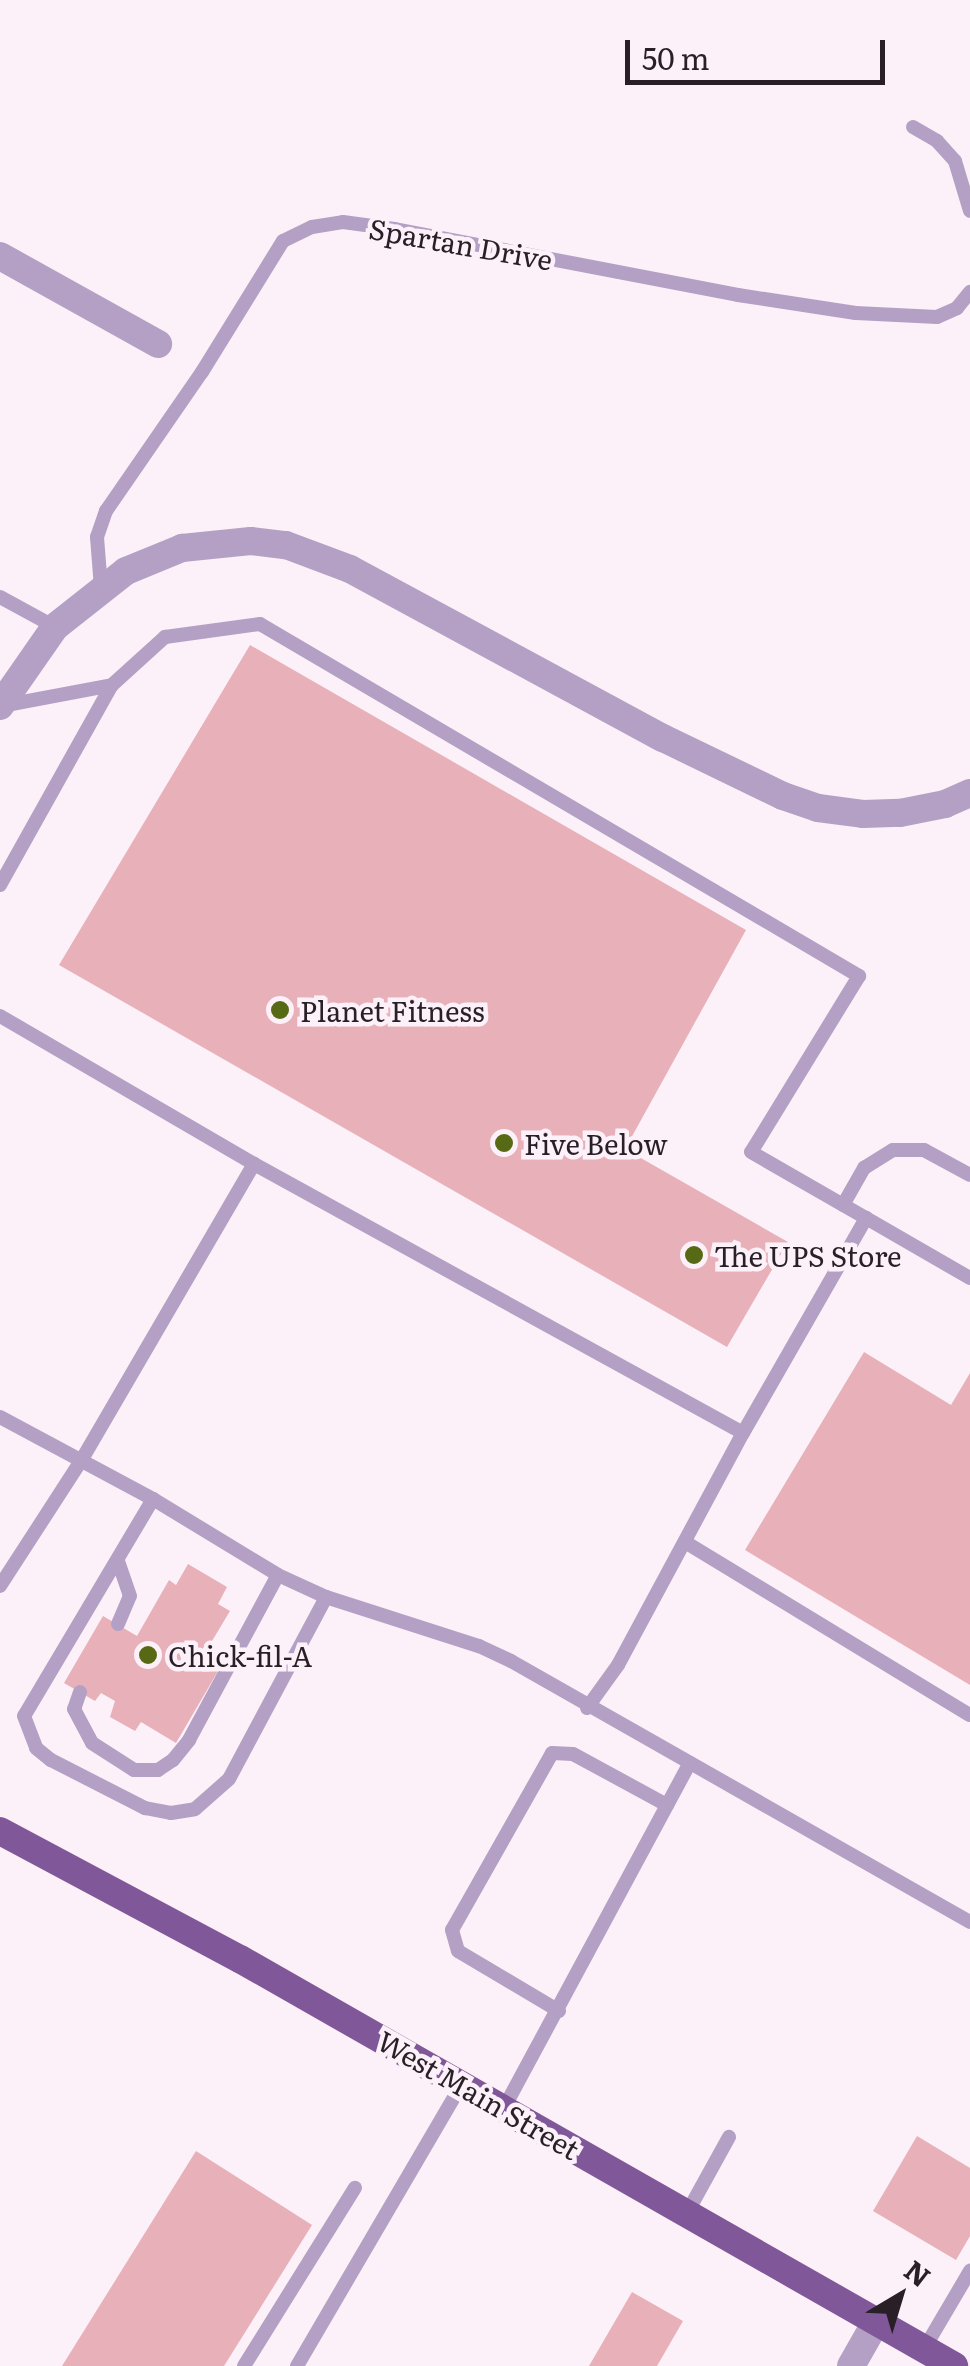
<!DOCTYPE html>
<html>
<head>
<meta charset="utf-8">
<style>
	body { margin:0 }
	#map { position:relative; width:970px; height:2366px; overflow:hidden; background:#fcf1f8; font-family:Literata,serif }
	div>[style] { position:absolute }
	.building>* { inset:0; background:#e8b0b9 }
	.service>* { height:14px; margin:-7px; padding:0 7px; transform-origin:7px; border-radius:7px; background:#b5a0c5 }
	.minor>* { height:28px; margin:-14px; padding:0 14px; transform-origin:14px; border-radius:14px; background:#b5a0c5 }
	.primary>* { height:28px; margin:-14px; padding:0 14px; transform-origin:14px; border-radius:14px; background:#805899 }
	.dots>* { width:28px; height:28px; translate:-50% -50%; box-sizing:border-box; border:5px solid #fcf1f8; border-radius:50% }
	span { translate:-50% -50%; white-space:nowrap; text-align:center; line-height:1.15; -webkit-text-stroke:9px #fcf1f8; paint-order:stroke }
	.street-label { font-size:28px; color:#291f26 }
	.poi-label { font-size:28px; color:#291f26 }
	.left { translate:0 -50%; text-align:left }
	.north { position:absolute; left:850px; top:2246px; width:100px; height:100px; -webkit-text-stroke:8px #fcf1f8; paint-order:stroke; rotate:38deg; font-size:28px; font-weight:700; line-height:40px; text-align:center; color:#291f26 }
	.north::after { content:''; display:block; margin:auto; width:35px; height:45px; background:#291f26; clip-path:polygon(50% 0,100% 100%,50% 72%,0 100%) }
	.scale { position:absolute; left:625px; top:40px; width:260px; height:45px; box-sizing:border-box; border:5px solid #291f26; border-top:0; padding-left:12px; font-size:30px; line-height:35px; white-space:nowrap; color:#291f26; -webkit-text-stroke:8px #fcf1f8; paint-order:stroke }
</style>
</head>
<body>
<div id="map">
	<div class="building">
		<div style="clip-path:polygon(250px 645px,746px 930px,625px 1149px,788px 1242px,727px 1347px,59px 965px)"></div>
		<div style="clip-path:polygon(864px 1352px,951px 1405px,970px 1373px,970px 1685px,745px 1550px)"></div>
		<div style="clip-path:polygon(188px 1564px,227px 1587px,218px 1604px,230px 1611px,203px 1656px,221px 1666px,176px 1743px,141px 1722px,135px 1731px,110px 1717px,115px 1701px,101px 1693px,95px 1701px,64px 1683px,103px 1616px,137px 1636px,169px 1580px,176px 1585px)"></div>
		<div style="clip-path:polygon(917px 2136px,970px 2168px,970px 2236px,956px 2260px,873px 2211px)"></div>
		<div style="clip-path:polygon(196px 2151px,312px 2225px,224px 2366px,62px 2366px)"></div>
		<div style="clip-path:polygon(632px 2292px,683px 2321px,657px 2366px,589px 2366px)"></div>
	</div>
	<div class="service">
		<div style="left:913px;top:127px;width:28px;rotate:30deg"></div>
		<div style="left:937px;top:141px;width:27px;rotate:48deg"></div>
		<div style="left:955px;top:161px;width:52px;rotate:73.3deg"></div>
		<div style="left:101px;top:588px;width:51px;rotate:-94.5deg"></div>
		<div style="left:97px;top:537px;width:28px;rotate:-71deg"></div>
		<div style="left:106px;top:511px;width:169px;rotate:-55.4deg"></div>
		<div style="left:202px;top:372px;width:154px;rotate:-58.3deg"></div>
		<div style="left:283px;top:241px;width:32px;rotate:-26deg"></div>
		<div style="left:312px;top:227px;width:31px;rotate:-9deg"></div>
		<div style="left:343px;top:222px;width:52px;rotate:7.7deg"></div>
		<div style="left:395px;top:229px;width:349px;rotate:10.9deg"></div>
		<div style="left:738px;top:295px;width:119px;rotate:8.7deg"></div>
		<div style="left:856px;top:313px;width:81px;rotate:2.8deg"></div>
		<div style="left:937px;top:317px;width:22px;rotate:-24deg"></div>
		<div style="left:957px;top:308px;width:21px;rotate:-51deg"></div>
		<div style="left:0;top:597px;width:63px;rotate:28.6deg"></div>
		<div style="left:1px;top:706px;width:113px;rotate:-10.7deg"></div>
		<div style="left:112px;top:685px;width:72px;rotate:-42.2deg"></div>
		<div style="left:165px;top:637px;width:96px;rotate:-7.8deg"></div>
		<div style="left:260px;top:624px;width:695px;rotate:30.44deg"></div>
		<div style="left:859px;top:976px;width:206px;rotate:121.5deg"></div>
		<div style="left:751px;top:1152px;width:133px;rotate:29.9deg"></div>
		<div style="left:0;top:885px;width:229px;rotate:-60.8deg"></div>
		<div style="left:0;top:1016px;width:294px;rotate:30.2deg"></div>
		<div style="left:254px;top:1164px;width:558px;rotate:28.82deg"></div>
		<div style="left:843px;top:1205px;width:43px;rotate:-60.4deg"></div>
		<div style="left:864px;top:1168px;width:34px;rotate:-32deg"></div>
		<div style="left:893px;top:1150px;width:31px"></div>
		<div style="left:924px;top:1150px;width:52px;rotate:28.5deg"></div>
		<div style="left:0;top:1417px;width:174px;rotate:28.2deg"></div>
		<div style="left:153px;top:1499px;width:146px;rotate:31.3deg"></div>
		<div style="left:278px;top:1575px;width:53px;rotate:24.6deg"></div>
		<div style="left:326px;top:1597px;width:161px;rotate:17.8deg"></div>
		<div style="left:479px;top:1646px;width:35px;rotate:25deg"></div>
		<div style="left:511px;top:1661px;width:528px;rotate:29.62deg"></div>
		<div style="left:153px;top:1499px;width:252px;rotate:120.7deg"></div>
		<div style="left:24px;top:1716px;width:34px;rotate:69deg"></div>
		<div style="left:36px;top:1748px;width:19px;rotate:39deg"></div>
		<div style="left:51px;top:1760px;width:106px;rotate:27.1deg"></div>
		<div style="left:145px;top:1808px;width:26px;rotate:11deg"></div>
		<div style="left:171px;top:1813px;width:24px;rotate:-9deg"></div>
		<div style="left:195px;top:1809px;width:45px;rotate:-41.4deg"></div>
		<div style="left:229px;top:1779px;width:206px;rotate:-61.9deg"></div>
		<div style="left:685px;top:1542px;width:333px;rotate:31.3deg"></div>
		<div style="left:0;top:1586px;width:149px;rotate:-57.1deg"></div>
		<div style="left:81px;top:1461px;width:344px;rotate:-59.8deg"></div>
		<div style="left:118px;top:1624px;width:30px;rotate:-67deg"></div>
		<div style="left:130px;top:1596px;width:37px;rotate:-109deg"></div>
		<div style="left:80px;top:1692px;width:18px;rotate:109deg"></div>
		<div style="left:74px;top:1709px;width:38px;rotate:62deg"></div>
		<div style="left:92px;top:1743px;width:50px;rotate:32.7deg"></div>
		<div style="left:134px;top:1770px;width:24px"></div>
		<div style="left:158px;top:1770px;width:18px;rotate:-34deg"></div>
		<div style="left:173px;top:1760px;width:26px;rotate:-51deg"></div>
		<div style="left:189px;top:1740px;width:187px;rotate:-61.7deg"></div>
		<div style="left:587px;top:1708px;width:53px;rotate:-54.2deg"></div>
		<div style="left:618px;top:1665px;width:264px;rotate:-61.7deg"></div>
		<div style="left:743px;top:1433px;width:248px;rotate:-60.2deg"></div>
		<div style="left:866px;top:1218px;width:120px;rotate:30deg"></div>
		<div style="left:559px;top:2011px;width:117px;rotate:-149.3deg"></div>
		<div style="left:458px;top:1951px;width:22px;rotate:-106deg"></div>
		<div style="left:452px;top:1930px;width:203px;rotate:-60.5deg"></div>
		<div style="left:552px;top:1753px;width:21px;rotate:3deg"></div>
		<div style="left:573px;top:1754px;width:107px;rotate:28.5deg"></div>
		<div style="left:504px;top:2108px;width:392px;rotate:-61.7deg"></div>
		<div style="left:687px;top:2213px;width:87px;rotate:-61.1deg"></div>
		<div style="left:924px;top:2349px;width:91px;rotate:-59.5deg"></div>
		<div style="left:244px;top:2366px;width:210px;rotate:-58.1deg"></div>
		<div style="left:297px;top:2366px;width:327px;rotate:-59.7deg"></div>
	</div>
	<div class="minor">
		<div style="left:0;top:256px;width:181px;rotate:29.1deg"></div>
		<div style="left:0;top:706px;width:96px;rotate:-55.2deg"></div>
		<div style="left:55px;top:627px;width:90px;rotate:-38.3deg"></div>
		<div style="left:126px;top:571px;width:61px;rotate:-22.3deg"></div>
		<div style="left:182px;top:548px;width:69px;rotate:-5.8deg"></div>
		<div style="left:251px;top:541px;width:35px;rotate:7deg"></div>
		<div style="left:286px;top:545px;width:68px;rotate:20.6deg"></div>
		<div style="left:350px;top:569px;width:356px;rotate:28.4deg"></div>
		<div style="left:663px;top:738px;width:133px;rotate:25.8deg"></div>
		<div style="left:783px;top:796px;width:37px;rotate:19deg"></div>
		<div style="left:818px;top:808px;width:45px;rotate:7.6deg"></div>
		<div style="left:863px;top:814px;width:37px;rotate:-2deg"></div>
		<div style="left:900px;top:813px;width:46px;rotate:-11.3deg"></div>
		<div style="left:945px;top:804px;width:27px;rotate:-24deg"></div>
		<div style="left:851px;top:2366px;width:51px;rotate:-60.4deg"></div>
	</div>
	<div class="primary">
		<div style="left:0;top:1831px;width:272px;rotate:28.1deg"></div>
		<div style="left:240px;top:1959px;width:822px;rotate:29.68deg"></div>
	</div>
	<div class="dots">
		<div style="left:280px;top:1010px;background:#586915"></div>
		<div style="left:504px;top:1143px;background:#586915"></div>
		<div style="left:694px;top:1255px;background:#586915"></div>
		<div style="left:148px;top:1655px;background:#586915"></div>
	</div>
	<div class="street-label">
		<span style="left:461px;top:243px;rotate:10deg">Spartan Drive</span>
		<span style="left:479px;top:2094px;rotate:30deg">West Main Street</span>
	</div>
	<div class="poi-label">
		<span class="left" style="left:300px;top:1010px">Planet Fitness</span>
		<span class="left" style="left:524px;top:1143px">Five Below</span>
		<span class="left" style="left:714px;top:1255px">The UPS Store</span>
		<span class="left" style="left:168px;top:1655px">Chick-fil-A</span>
	</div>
	<div class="north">N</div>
	<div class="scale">50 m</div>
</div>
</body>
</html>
